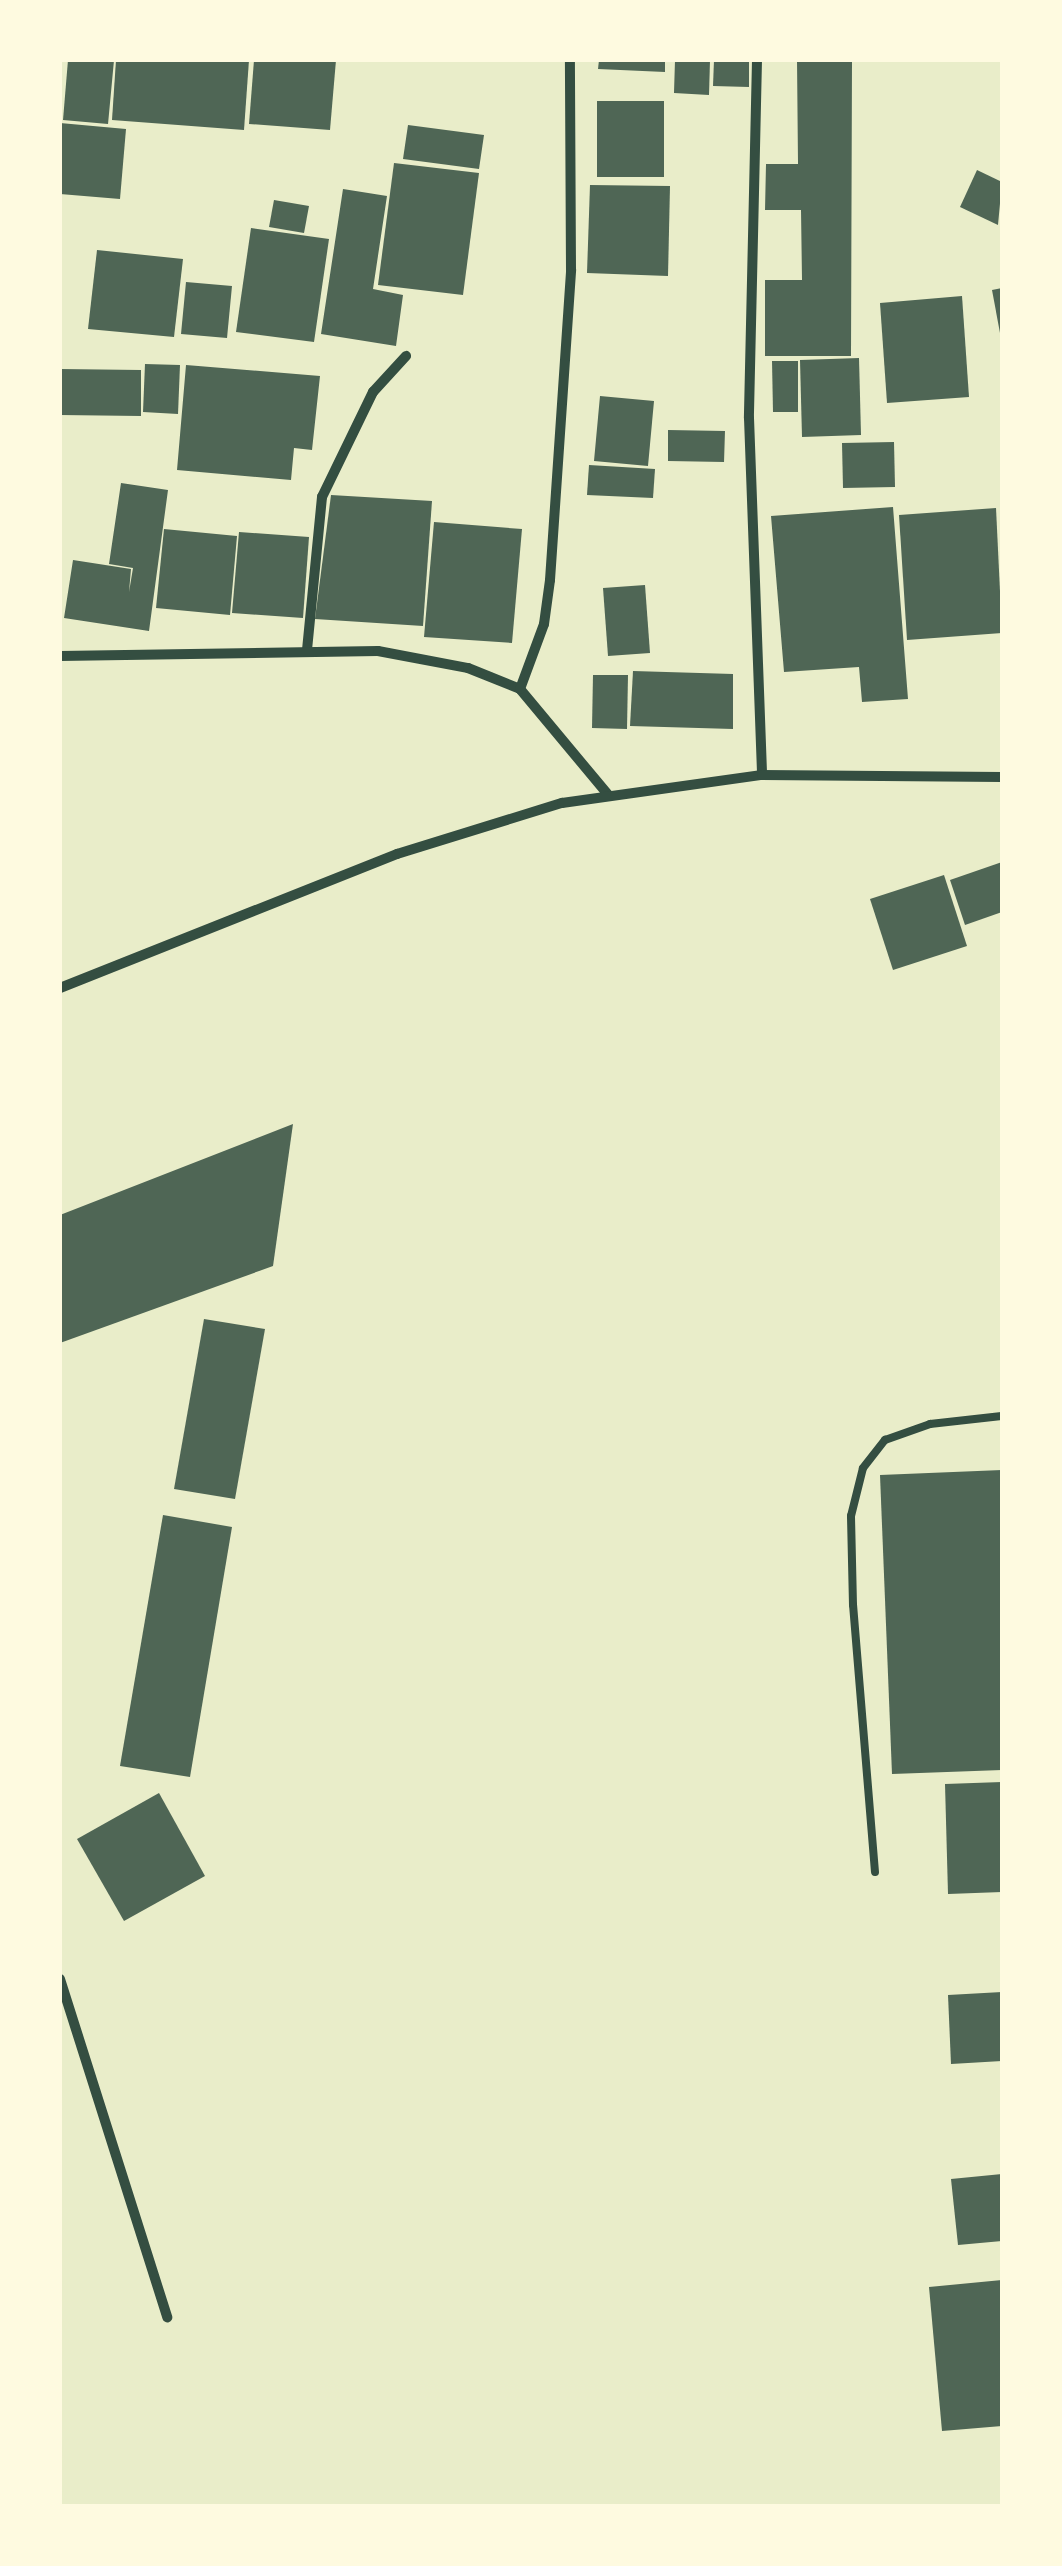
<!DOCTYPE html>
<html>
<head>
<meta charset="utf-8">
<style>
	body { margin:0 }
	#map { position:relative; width:1062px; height:2566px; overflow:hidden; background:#e9edc9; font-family:"Archivo Narrow",sans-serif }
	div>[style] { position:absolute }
	.building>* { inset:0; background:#4f6655 }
	.service>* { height:8px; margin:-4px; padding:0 4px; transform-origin:4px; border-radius:4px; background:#344e41 }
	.minor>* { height:10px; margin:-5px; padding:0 5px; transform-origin:5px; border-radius:5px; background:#344e41 }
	span { translate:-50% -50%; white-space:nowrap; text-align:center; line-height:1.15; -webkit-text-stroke:9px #fefae0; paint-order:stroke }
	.frame { position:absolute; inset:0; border:62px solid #fefae0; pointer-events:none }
</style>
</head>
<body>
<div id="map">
	<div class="building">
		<div style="clip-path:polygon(68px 60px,114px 60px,108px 124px,63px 120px)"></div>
		<div style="clip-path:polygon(116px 60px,249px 60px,244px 130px,112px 120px)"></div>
		<div style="clip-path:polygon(254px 60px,336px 60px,330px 130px,249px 124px)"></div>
		<div style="clip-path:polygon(599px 60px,665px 60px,665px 72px,598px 69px)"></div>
		<div style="clip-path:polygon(675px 60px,710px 60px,709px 95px,674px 93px)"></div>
		<div style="clip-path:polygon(714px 60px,749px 60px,749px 87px,713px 86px)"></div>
		<div style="clip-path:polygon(797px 60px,852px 60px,851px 356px,765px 356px,765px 280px,802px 280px,801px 210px,765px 210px,766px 164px,798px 164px)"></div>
		<div style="clip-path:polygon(597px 101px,664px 101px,664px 177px,597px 177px)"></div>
		<div style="clip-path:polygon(60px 123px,126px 129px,120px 199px,60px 194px)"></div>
		<div style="clip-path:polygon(408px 125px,484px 135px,479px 169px,403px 159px)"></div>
		<div style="clip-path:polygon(394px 163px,479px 173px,463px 295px,378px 285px)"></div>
		<div style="clip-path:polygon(977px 170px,1002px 182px,998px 225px,960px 207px)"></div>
		<div style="clip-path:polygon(590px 185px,670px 186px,668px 276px,587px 273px)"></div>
		<div style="clip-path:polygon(343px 189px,387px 196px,373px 289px,403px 295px,396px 346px,321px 334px)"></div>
		<div style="clip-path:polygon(274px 200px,309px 206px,304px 233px,269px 227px)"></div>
		<div style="clip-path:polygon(251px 228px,329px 239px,314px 342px,236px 332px)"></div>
		<div style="clip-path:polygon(97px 250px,183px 259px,174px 337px,88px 329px)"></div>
		<div style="clip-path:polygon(186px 282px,232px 286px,227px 338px,181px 334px)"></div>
		<div style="clip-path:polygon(1002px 288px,1002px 333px,1000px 333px,992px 290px)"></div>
		<div style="clip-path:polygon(962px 296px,969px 397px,887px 403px,880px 303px)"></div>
		<div style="clip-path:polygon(859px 358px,861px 435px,802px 437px,800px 360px)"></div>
		<div style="clip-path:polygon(772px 361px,798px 361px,798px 412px,773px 412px)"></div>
		<div style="clip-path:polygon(145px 364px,180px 365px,178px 414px,143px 412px)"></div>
		<div style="clip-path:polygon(186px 365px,320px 376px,312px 450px,294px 448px,291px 480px,177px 470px)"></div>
		<div style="clip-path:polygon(60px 369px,141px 370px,141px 416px,60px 415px)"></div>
		<div style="clip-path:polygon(600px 396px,654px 401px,648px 466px,594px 461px)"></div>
		<div style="clip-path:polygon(668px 430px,725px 431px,724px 462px,668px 461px)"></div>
		<div style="clip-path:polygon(894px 442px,895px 487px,843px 488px,842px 443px)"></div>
		<div style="clip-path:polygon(589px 465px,655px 469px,653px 498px,587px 495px)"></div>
		<div style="clip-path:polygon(121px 483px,168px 490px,149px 631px,64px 618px,73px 560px,131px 569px,129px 592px,133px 568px,109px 564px)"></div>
		<div style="clip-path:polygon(331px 495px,432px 501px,423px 626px,315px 619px)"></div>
		<div style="clip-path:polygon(893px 507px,908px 699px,862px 702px,859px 667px,784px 672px,771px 516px)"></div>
		<div style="clip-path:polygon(996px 508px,1002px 633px,907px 640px,899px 515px)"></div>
		<div style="clip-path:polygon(434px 522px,522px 529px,512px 643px,424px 637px)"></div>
		<div style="clip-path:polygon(164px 529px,237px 536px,230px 615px,156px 608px)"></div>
		<div style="clip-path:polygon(239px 532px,309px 537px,303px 618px,232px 613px)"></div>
		<div style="clip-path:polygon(645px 585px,650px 653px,608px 656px,603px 588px)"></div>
		<div style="clip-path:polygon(633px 671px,733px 674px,733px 729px,630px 726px)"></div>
		<div style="clip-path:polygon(593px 675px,628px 675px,627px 729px,592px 728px)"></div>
		<div style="clip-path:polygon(1002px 862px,1002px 912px,965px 925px,950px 880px)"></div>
		<div style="clip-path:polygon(944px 875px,967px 946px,893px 970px,870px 899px)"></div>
		<div style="clip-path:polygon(293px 1124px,273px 1266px,60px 1343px,60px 1215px)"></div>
		<div style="clip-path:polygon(204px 1319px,265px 1329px,235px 1499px,174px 1489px)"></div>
		<div style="clip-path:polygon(1002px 1470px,1002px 1770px,892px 1774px,880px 1475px)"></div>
		<div style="clip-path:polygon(163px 1515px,232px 1527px,190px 1777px,120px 1766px)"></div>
		<div style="clip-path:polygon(1002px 1782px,1002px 1892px,948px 1894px,945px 1784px)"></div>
		<div style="clip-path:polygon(159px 1793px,205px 1876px,124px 1921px,77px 1839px)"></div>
		<div style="clip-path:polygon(1002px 1992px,1002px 2061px,951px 2064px,948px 1995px)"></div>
		<div style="clip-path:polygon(1002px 2174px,1002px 2241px,958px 2245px,951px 2179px)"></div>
		<div style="clip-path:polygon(1002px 2280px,1002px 2426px,942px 2431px,929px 2287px)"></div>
	</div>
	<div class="service">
		<div style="left:875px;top:1872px;width:268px;rotate:-94.7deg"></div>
		<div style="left:853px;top:1605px;width:89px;rotate:-91.3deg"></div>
		<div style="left:851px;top:1516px;width:49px;rotate:-76deg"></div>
		<div style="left:863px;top:1468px;width:36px;rotate:-52deg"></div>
		<div style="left:885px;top:1440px;width:48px;rotate:-19.6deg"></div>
		<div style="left:930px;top:1424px;width:72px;rotate:-6.3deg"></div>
	</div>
	<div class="minor">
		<div style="left:757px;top:60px;width:358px;rotate:91.3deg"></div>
		<div style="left:749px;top:418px;width:357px;rotate:87.9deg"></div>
		<div style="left:307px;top:650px;width:154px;rotate:-84.4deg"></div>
		<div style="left:322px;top:497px;width:117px;rotate:-64.1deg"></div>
		<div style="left:373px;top:392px;width:49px;rotate:-47.5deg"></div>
		<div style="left:60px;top:656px;width:318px;rotate:-0.9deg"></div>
		<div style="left:378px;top:651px;width:92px;rotate:10.7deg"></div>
		<div style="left:468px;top:668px;width:56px;rotate:22deg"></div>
		<div style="left:520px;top:689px;width:139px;rotate:50.2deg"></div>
		<div style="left:520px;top:689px;width:69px;rotate:-69.7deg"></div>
		<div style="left:544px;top:624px;width:44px;rotate:-82.2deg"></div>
		<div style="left:550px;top:580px;width:311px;rotate:-86.1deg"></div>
		<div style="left:571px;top:270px;width:210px;rotate:-90.3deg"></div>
		<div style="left:60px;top:988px;width:363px;rotate:-21.7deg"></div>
		<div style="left:397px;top:854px;width:173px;rotate:-17.2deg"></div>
		<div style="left:562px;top:803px;width:202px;rotate:-8deg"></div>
		<div style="left:762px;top:775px;width:240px;rotate:0.5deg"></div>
		<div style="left:60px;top:1979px;width:355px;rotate:72.4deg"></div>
	</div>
	<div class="frame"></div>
</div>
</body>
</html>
